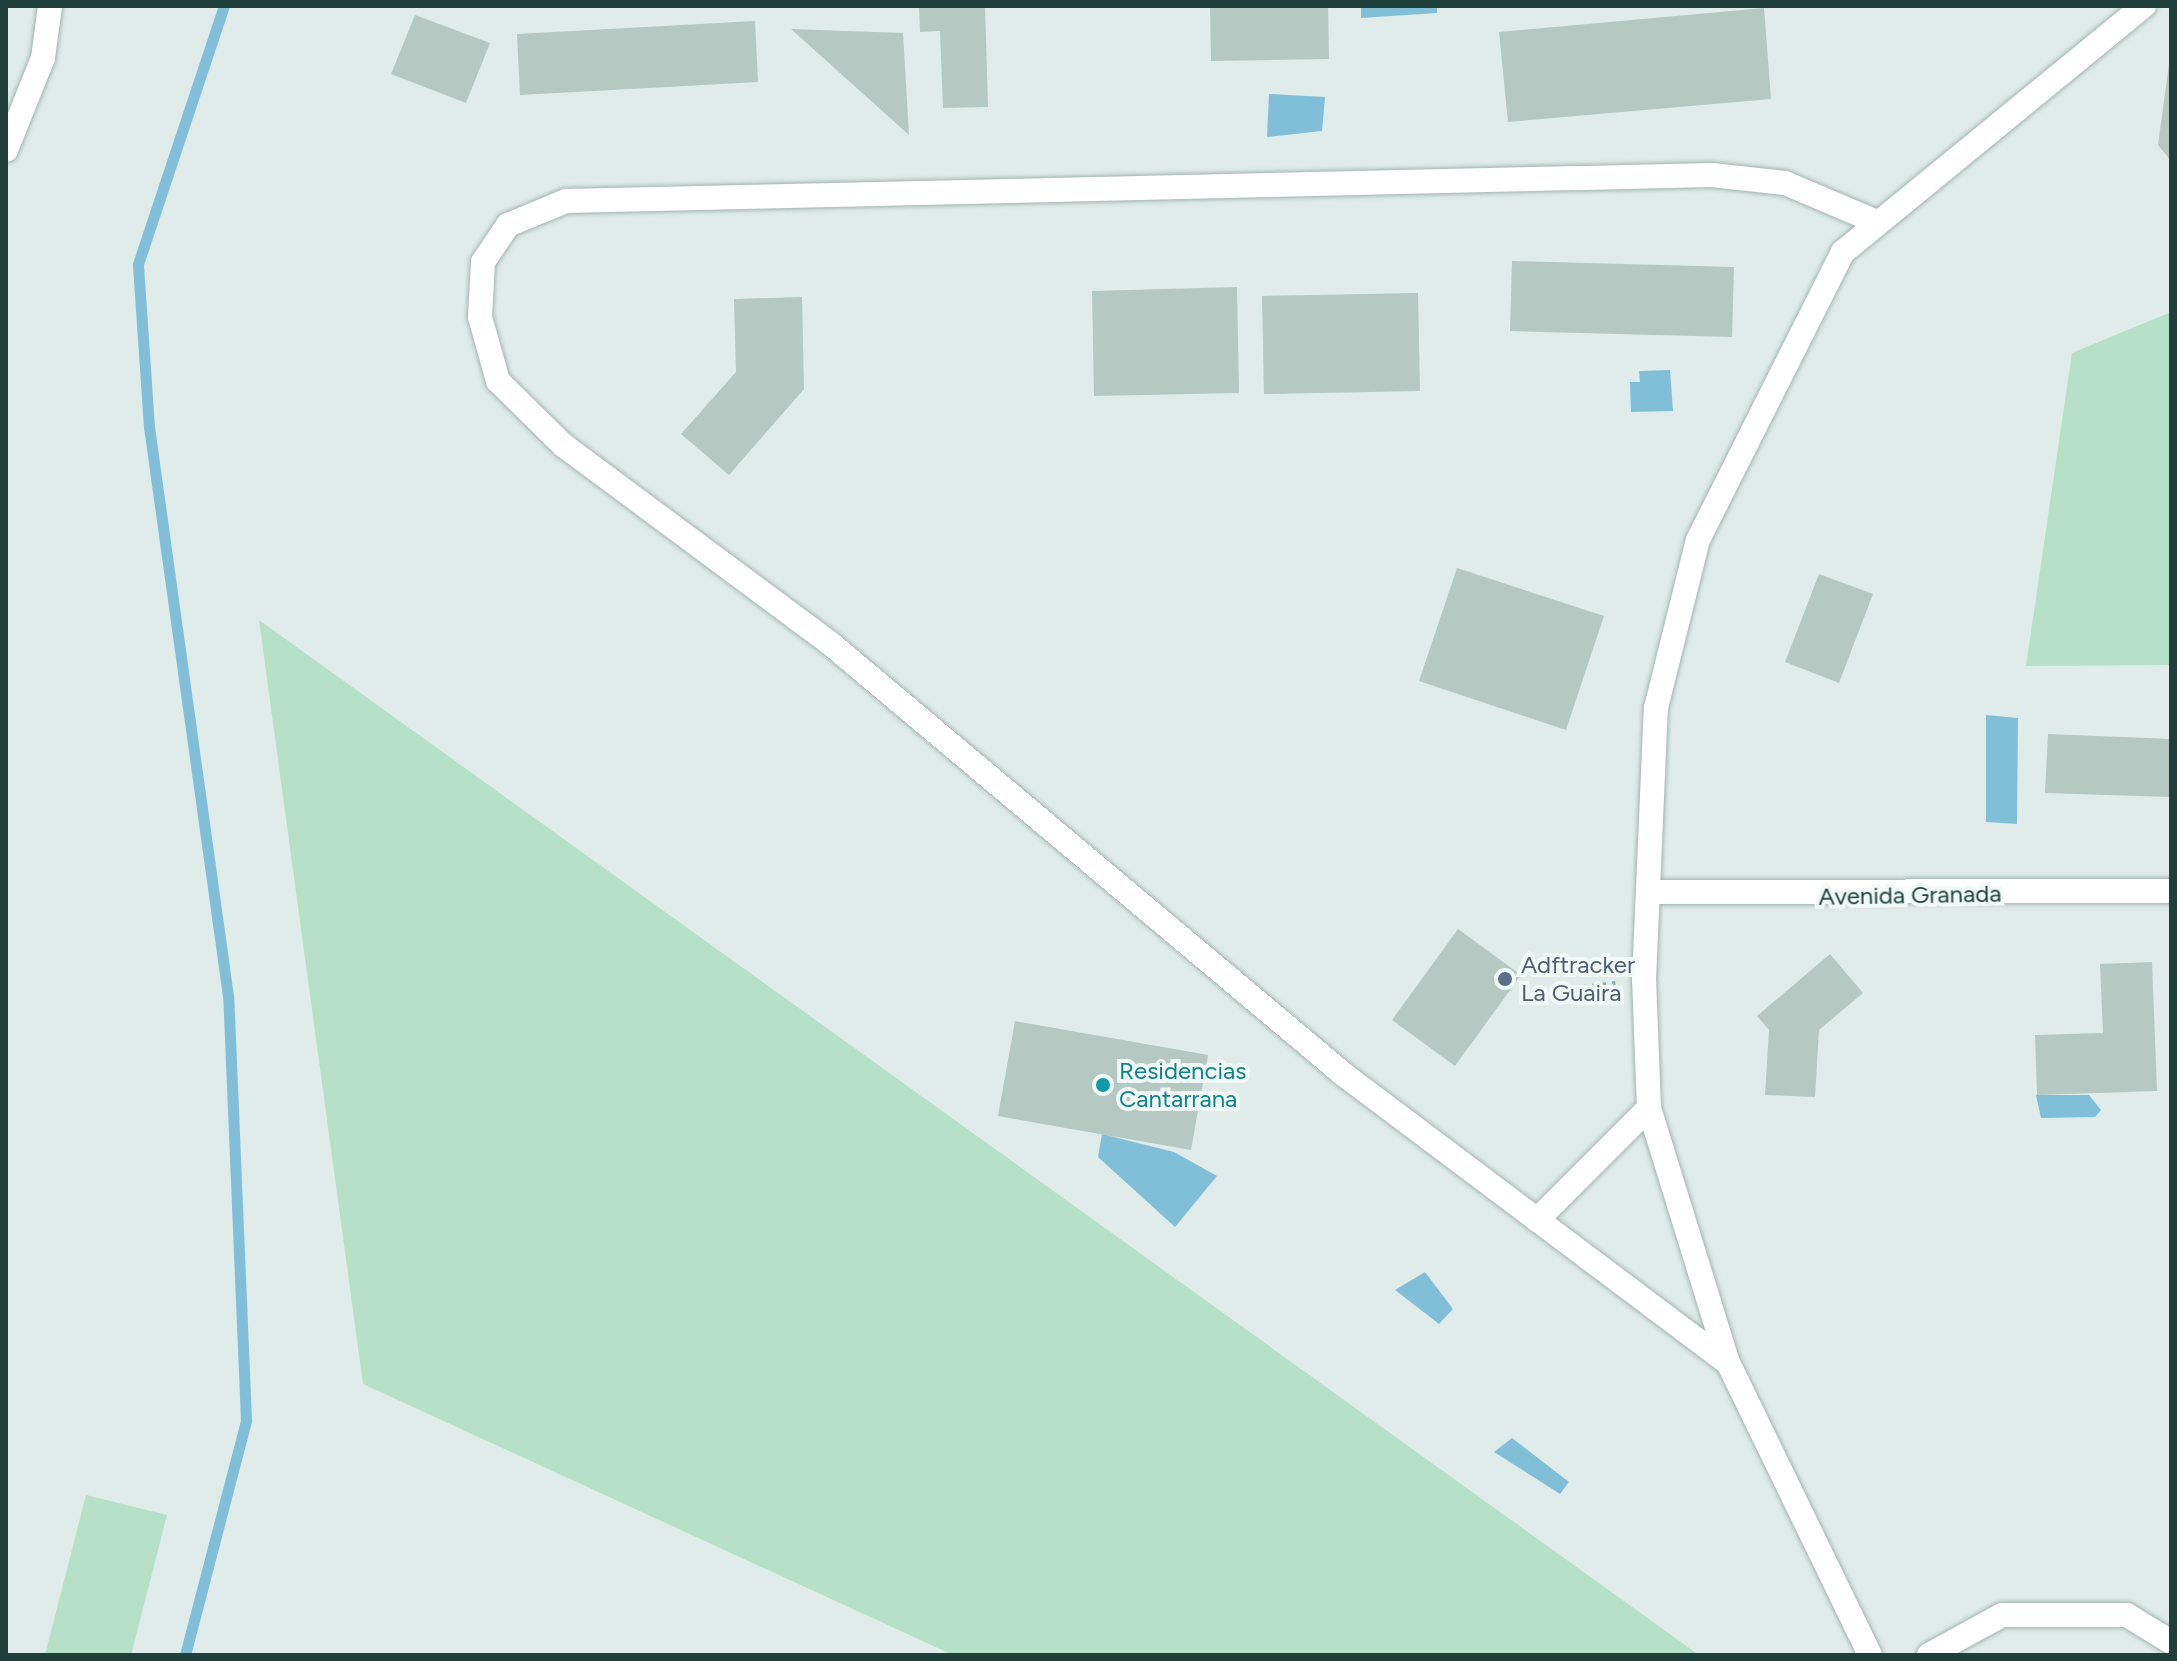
<!DOCTYPE html>
<html>
<head>
<meta charset="utf-8">
<style>
	body { margin:0 }
	#map { position:relative; width:2177px; height:1661px; overflow:hidden; background:#e0ece9; font-family:Figtree,sans-serif }
	div>[style] { position:absolute }
	.green>* { inset:0; background:#b6e0c7 }
	.water>* { inset:0; background:#81bfd8 }
	.stream>* { height:11px; margin:-5.5px; padding:0 5.5px; transform-origin:5.5px; border-radius:5.5px; background:#81bfd8 }
	.building>* { inset:0; background:#b5c8c2 }
	.path>* { height:5px; margin-top:-2.5px; transform-origin:0; background:repeating-linear-gradient(90deg,#7cb4aa 0 4px,transparent 0 10px) }
	.roads { filter:drop-shadow(0 0 2px #a2b5b1) drop-shadow(0 0 2px #a2b5b1) }
	.minor>* { height:24px; margin:-12px; padding:0 12px; transform-origin:12px; border-radius:12px; background:#fff }
	.dots>* { width:22px; height:22px; translate:-50% -50%; box-sizing:border-box; border:4px solid #f0f9f6; border-radius:50% }
	span { translate:-50% -50%; white-space:nowrap; text-align:center; line-height:1.15; -webkit-text-stroke:8px #f0f9f6; paint-order:stroke }
	.street-label { font-size:24px; color:#1e3f3a }
	.service-label { font-size:24px; color:#4e5e75 }
	.left { translate:0 -50%; text-align:left }
	.culture-label { font-size:24px; color:#0d838f }
	.frame { position:absolute; inset:0; border:8px solid #1e3f3a; pointer-events:none }
</style>
</head>
<body>
<div id="map">
	<div class="green">
		<div style="clip-path:polygon(2171px 312px,2171px 665px,2026px 666px,2072px 353px)"></div>
		<div style="clip-path:polygon(259px 620px,1699px 1655px,953px 1655px,363px 1384px)"></div>
		<div style="clip-path:polygon(86px 1495px,167px 1515px,131px 1655px,45px 1655px)"></div>
	</div>
	<div class="water">
		<div style="clip-path:polygon(1361px 6px,1437px 6px,1437px 13px,1361px 18px)"></div>
		<div style="clip-path:polygon(1269px 94px,1325px 97px,1322px 131px,1267px 137px)"></div>
		<div style="clip-path:polygon(1670px 370px,1673px 411px,1631px 412px,1630px 382px,1640px 382px,1639px 371px)"></div>
		<div style="clip-path:polygon(1986px 715px,2018px 718px,2017px 824px,1986px 822px)"></div>
		<div style="clip-path:polygon(2036px 1095px,2089px 1095px,2101px 1110px,2095px 1117px,2041px 1118px)"></div>
		<div style="clip-path:polygon(1102px 1134px,1174px 1152px,1217px 1176px,1175px 1227px,1098px 1157px)"></div>
		<div style="clip-path:polygon(1425px 1272px,1453px 1309px,1439px 1324px,1395px 1290px)"></div>
		<div style="clip-path:polygon(1512px 1438px,1569px 1482px,1560px 1494px,1494px 1452px)"></div>
	</div>
	<div class="stream">
		<div style="left:185px;top:1655px;width:243px;rotate:-75.4deg"></div>
		<div style="left:246px;top:1420px;width:424px;rotate:-92.4deg"></div>
		<div style="left:228px;top:996px;width:574px;rotate:-97.9deg"></div>
		<div style="left:149px;top:427px;width:163px;rotate:-93.9deg"></div>
		<div style="left:138px;top:264px;width:272px;rotate:-71.6deg"></div>
	</div>
	<div class="building">
		<div style="clip-path:polygon(919px 6px,985px 6px,988px 107px,943px 108px,940px 31px,920px 32px)"></div>
		<div style="clip-path:polygon(1210px 6px,1328px 6px,1329px 59px,1211px 61px)"></div>
		<div style="clip-path:polygon(1764px 8px,1771px 99px,1508px 122px,1499px 32px)"></div>
		<div style="clip-path:polygon(415px 15px,490px 43px,466px 103px,391px 74px)"></div>
		<div style="clip-path:polygon(755px 21px,758px 82px,520px 95px,517px 34px)"></div>
		<div style="clip-path:polygon(791px 29px,903px 33px,909px 135px)"></div>
		<div style="clip-path:polygon(2169px 64px,2171px 64px,2171px 161px,2158px 145px)"></div>
		<div style="clip-path:polygon(1512px 261px,1734px 267px,1732px 337px,1510px 331px)"></div>
		<div style="clip-path:polygon(1237px 287px,1239px 393px,1094px 396px,1092px 291px)"></div>
		<div style="clip-path:polygon(1418px 293px,1420px 391px,1264px 394px,1262px 296px)"></div>
		<div style="clip-path:polygon(802px 297px,804px 389px,729px 475px,681px 434px,736px 372px,734px 299px)"></div>
		<div style="clip-path:polygon(1457px 568px,1604px 616px,1566px 730px,1419px 681px)"></div>
		<div style="clip-path:polygon(1819px 574px,1873px 594px,1839px 683px,1785px 662px)"></div>
		<div style="clip-path:polygon(2048px 734px,2171px 739px,2171px 797px,2045px 793px)"></div>
		<div style="clip-path:polygon(1458px 929px,1521px 975px,1455px 1066px,1392px 1020px)"></div>
		<div style="clip-path:polygon(1830px 954px,1863px 993px,1819px 1030px,1815px 1097px,1765px 1095px,1769px 1030px,1757px 1016px)"></div>
		<div style="clip-path:polygon(2152px 962px,2157px 1091px,2037px 1095px,2035px 1035px,2103px 1033px,2100px 964px)"></div>
		<div style="clip-path:polygon(1015px 1021px,1208px 1055px,1191px 1150px,998px 1116px)"></div>
	</div>
	<div class="path">
		<div style="left:1543px;top:992px;width:73px;rotate:-7.1deg"></div>
	</div>
	<div class="roads">
		<div class="minor">
			<div style="left:6px;top:150px;width:99px;rotate:-68.1deg"></div>
			<div style="left:43px;top:58px;width:52px;rotate:-82.3deg"></div>
			<div style="left:1649px;top:892px;width:522px;rotate:-0.11deg"></div>
			<div style="left:1537px;top:1220px;width:158px;rotate:-45deg"></div>
			<div style="left:1728px;top:1363px;width:483px;rotate:-143.1deg"></div>
			<div style="left:1342px;top:1073px;width:667px;rotate:-139.99deg"></div>
			<div style="left:831px;top:644px;width:332px;rotate:-143.4deg"></div>
			<div style="left:564px;top:446px;width:93px;rotate:-135.4deg"></div>
			<div style="left:498px;top:381px;width:66px;rotate:-105.7deg"></div>
			<div style="left:480px;top:317px;width:55px;rotate:-86.9deg"></div>
			<div style="left:483px;top:262px;width:45px;rotate:-56deg"></div>
			<div style="left:508px;top:225px;width:63px;rotate:-22.5deg"></div>
			<div style="left:566px;top:201px;width:1146px;rotate:-1.3deg"></div>
			<div style="left:1712px;top:175px;width:73px;rotate:6.3deg"></div>
			<div style="left:1785px;top:183px;width:100px;rotate:23deg"></div>
			<div style="left:1870px;top:1655px;width:325px;rotate:-115.9deg"></div>
			<div style="left:1728px;top:1363px;width:267px;rotate:-107.2deg"></div>
			<div style="left:1649px;top:1108px;width:128px;rotate:-92.2deg"></div>
			<div style="left:1644px;top:980px;width:272px;rotate:-87.5deg"></div>
			<div style="left:1656px;top:708px;width:173px;rotate:-76deg"></div>
			<div style="left:1698px;top:540px;width:322px;rotate:-63.3deg"></div>
			<div style="left:1843px;top:252px;width:389px;rotate:-39.3deg"></div>
			<div style="left:1929px;top:1655px;width:83px;rotate:-28.7deg"></div>
			<div style="left:2002px;top:1615px;width:125px"></div>
			<div style="left:2127px;top:1615px;width:52px;rotate:31.5deg"></div>
		</div>
	</div>
	<div class="dots">
		<div style="left:1505px;top:979px;background:#5c6f8a"></div>
		<div style="left:1103px;top:1085px;background:#0f9aa8"></div>
	</div>
	<div class="street-label">
		<span style="left:1910px;top:895px;rotate:-1deg">Avenida Granada</span>
	</div>
	<div class="service-label">
		<span class="left" style="left:1521px;top:979px">Adftracker<br>La Guaira</span>
	</div>
	<div class="culture-label">
		<span class="left" style="left:1119px;top:1085px">Residencias<br>Cantarrana</span>
	</div>
	<div class="frame"></div>
</div>
</body>
</html>
